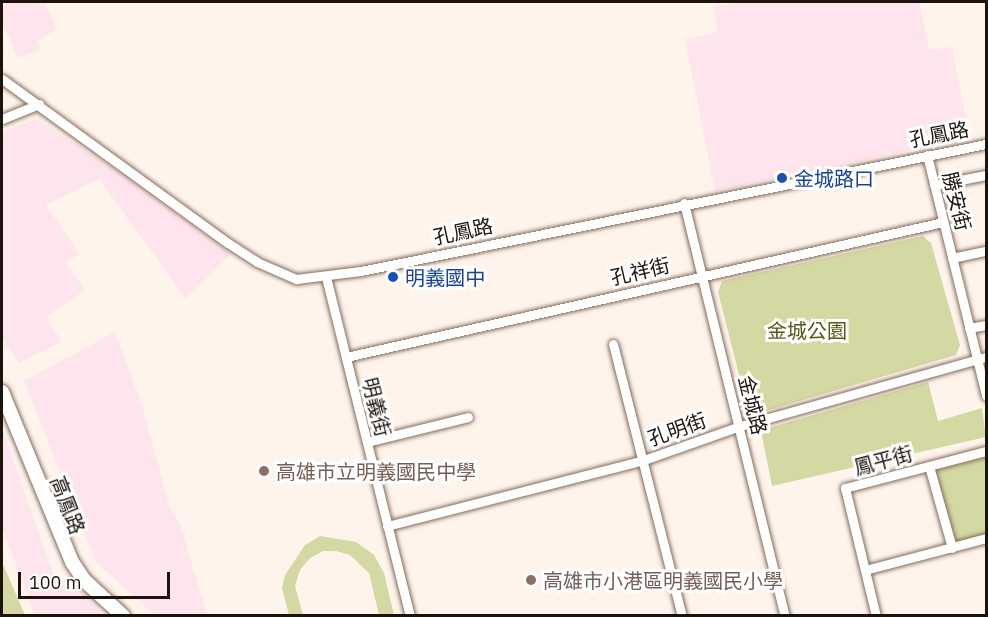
<!DOCTYPE html>
<html>
<head>
<meta charset="utf-8">
<style>
	body { margin:0 }
	#map { position:relative; width:988px; height:617px; overflow:hidden; background:#fff4ec; font-family:"IBM Plex Sans","Noto Sans TC",sans-serif }
	div>[style] { position:absolute }
	.industrial>* { inset:0; background:#fee4ec }
	.green>* { inset:0; background:#d4d8a2 }
	.roads { filter:drop-shadow(0 0 2px #846c5b) drop-shadow(0 0 2px #846c5b) }
	.street>* { height:9px; margin:-4.5px; padding:0 4.5px; transform-origin:4.5px; border-radius:4.5px; background:#fff }
	.secondary>* { height:14px; margin:-7px; padding:0 7px; transform-origin:7px; border-radius:7px; background:#fff }
	.dots>* { width:16px; height:16px; translate:-50% -50%; box-sizing:border-box; border:3px solid #fff; border-radius:50% }
	span { translate:-50% -50%; white-space:nowrap; text-align:center; line-height:1.15; -webkit-text-stroke:6px #fff; paint-order:stroke }
	.street-label { font-size:20px; color:#1c130c }
	.transit-label { font-size:20px; color:#164399 }
	.left { translate:0 -50%; text-align:left }
	.park-label { font-size:20px; color:#565919 }
	.education-label { font-size:20px; color:#785e54 }
	.frame { position:absolute; inset:0; border:3px solid #1c130c; pointer-events:none }
	.scale { position:absolute; left:18px; top:572px; width:152px; height:27px; box-sizing:border-box; border:3px solid #1c130c; border-top:0; padding-left:8px; font-size:18px; line-height:21px; white-space:nowrap; color:#1c130c; -webkit-text-stroke:4px #fff; paint-order:stroke }
</style>
</head>
<body>
<div id="map">
	<div class="industrial">
		<div style="clip-path:polygon(2px 2px,44px 2px,57px 29px,37px 41px,40px 50px,18px 58px,2px 22px)"></div>
		<div style="clip-path:polygon(740px 2px,919px 2px,929px 50px,952px 47px,970px 138px,715px 191px,685px 39px,718px 32px,713px 7px)"></div>
		<div style="clip-path:polygon(36px 119px,110px 166px,231px 254px,186px 299px,99px 179px,46px 205px,80px 254px,65px 262px,85px 290px,46px 317px,62px 342px,19px 363px,2px 339px,2px 132px)"></div>
		<div style="clip-path:polygon(115px 332px,141px 402px,169px 505px,180px 524px,207px 615px,154px 615px,96px 562px,24px 381px)"></div>
		<div style="clip-path:polygon(2px 428px,58px 587px,72px 580px,102px 615px,35px 615px,2px 527px)"></div>
	</div>
	<div class="green">
		<div style="clip-path:polygon(923px 236px,931px 243px,960px 345px,956px 355px,759px 413px,747px 406px,718px 292px,722px 281px)"></div>
		<div style="clip-path:polygon(928px 382px,938px 421px,982px 408px,986px 437px,772px 486px,762px 436px,765px 429px)"></div>
		<div style="clip-path:polygon(986px 456px,986px 534px,958px 542px,953px 537px,935px 472px,937px 468px)"></div>
		<div style="clip-path:polygon(320px 536px,356px 542px,374px 555px,384px 573px,394px 615px,379px 615px,369px 573px,350px 555px,336px 551px,323px 551px,310px 558px,300px 570px,295px 586px,303px 615px,289px 615px,282px 588px,285px 575px,305px 545px)"></div>
		<div style="clip-path:polygon(2px 562px,25px 615px,26px 615px,2px 615px)"></div>
	</div>
	<div class="roads">
		<div class="street">
			<div style="left:2px;top:79px;width:279px;rotate:36deg"></div>
			<div style="left:228px;top:243px;width:35px;rotate:33deg"></div>
			<div style="left:257px;top:262px;width:43px;rotate:23.6deg"></div>
			<div style="left:296px;top:279px;width:65px;rotate:-7deg"></div>
			<div style="left:361px;top:271px;width:638px;rotate:-11.49deg"></div>
			<div style="left:2px;top:119px;width:40px;rotate:-22deg"></div>
			<div style="left:927px;top:155px;width:248px;rotate:76.2deg"></div>
			<div style="left:934px;top:185px;width:53px;rotate:-10.9deg"></div>
			<div style="left:684px;top:203px;width:425px;rotate:76.3deg"></div>
			<div style="left:952px;top:258px;width:35px;rotate:-12deg"></div>
			<div style="left:326px;top:277px;width:349px;rotate:76.1deg"></div>
			<div style="left:969px;top:328px;width:17px;rotate:-10deg"></div>
			<div style="left:613px;top:344px;width:281px;rotate:75.8deg"></div>
			<div style="left:346px;top:357px;width:612px;rotate:-12.74deg"></div>
			<div style="left:367px;top:442px;width:104px;rotate:-13.9deg"></div>
			<div style="left:929px;top:466px;width:85px;rotate:74.3deg"></div>
			<div style="left:387px;top:526px;width:262px;rotate:-14.4deg"></div>
			<div style="left:641px;top:461px;width:105px;rotate:-19.5deg"></div>
			<div style="left:740px;top:426px;width:255px;rotate:-15.7deg"></div>
			<div style="left:865px;top:570px;width:125px;rotate:-14.8deg"></div>
			<div style="left:876px;top:616px;width:132px;rotate:-103.6deg"></div>
			<div style="left:845px;top:488px;width:146px;rotate:-14.7deg"></div>
		</div>
		<div class="secondary">
			<div style="left:2px;top:392px;width:184px;rotate:67.6deg"></div>
			<div style="left:72px;top:562px;width:23px;rotate:56deg"></div>
			<div style="left:85px;top:581px;width:52px;rotate:42.6deg"></div>
		</div>
	</div>
	<div class="dots">
		<div style="left:782px;top:178px;background:#1a4fb4"></div>
		<div style="left:393px;top:277px;background:#1a4fb4"></div>
		<div style="left:264px;top:471px;background:#8d6e63"></div>
		<div style="left:531px;top:580px;background:#8d6e63"></div>
	</div>
	<div class="street-label">
		<span style="left:939px;top:134px;rotate:-11deg">孔鳳路</span>
		<span style="left:957px;top:201px;rotate:76deg">勝安街</span>
		<span style="left:463px;top:231px;rotate:-12deg">孔鳳路</span>
		<span style="left:640px;top:271px;rotate:-13deg">孔祥街</span>
		<span style="left:753px;top:405px;rotate:76deg">金城路</span>
		<span style="left:377px;top:407px;rotate:76deg">明義街</span>
		<span style="left:677px;top:429px;rotate:-20deg">孔明街</span>
		<span style="left:883px;top:460px;rotate:-15deg">鳳平街</span>
		<span style="left:68px;top:505px;rotate:69deg">高鳳路</span>
	</div>
	<div class="transit-label">
		<span class="left" style="left:794px;top:178px">金城路口</span>
		<span class="left" style="left:405px;top:277px">明義國中</span>
	</div>
	<div class="park-label">
		<span style="left:807px;top:330px">金城公園</span>
	</div>
	<div class="education-label">
		<span class="left" style="left:276px;top:471px">高雄市立明義國民中學</span>
		<span class="left" style="left:543px;top:580px">高雄市小港區明義國民小學</span>
	</div>
	<div class="frame"></div>
	<div class="scale">100 m</div>
</div>
</body>
</html>
